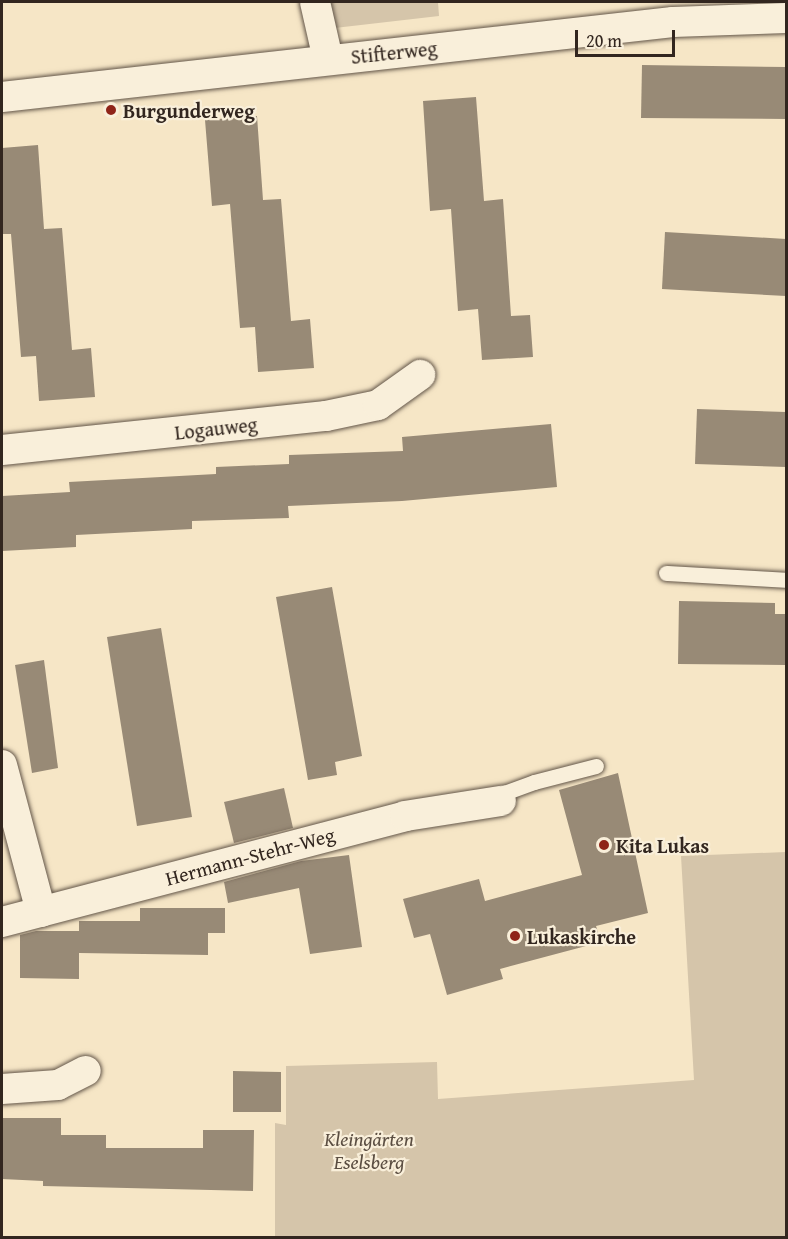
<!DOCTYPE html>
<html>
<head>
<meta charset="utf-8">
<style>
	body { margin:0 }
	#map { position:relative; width:788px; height:1239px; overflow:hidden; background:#f6e6c6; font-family:"Gentium Book Plus",serif }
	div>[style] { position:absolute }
	.green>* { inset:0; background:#d5c5aa }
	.building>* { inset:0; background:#988a76 }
	.roads { filter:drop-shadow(0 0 2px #635649) drop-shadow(0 0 2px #635649) }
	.lane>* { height:15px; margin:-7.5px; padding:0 7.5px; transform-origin:7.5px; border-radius:7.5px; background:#f9efda }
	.street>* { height:30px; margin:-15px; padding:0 15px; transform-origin:15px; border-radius:15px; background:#f9efda }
	.dots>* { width:16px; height:16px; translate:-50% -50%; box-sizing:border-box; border:3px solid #f9efda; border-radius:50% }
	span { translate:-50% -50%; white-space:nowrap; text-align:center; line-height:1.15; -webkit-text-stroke:4.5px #f9efda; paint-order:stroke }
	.street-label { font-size:20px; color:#32261f }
	.poi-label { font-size:20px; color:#32261f; font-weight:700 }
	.left { translate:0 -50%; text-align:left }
	.park-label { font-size:20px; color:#5b4e42; font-style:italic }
	.frame { position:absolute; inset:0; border:3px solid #32261f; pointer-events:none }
	.scale { position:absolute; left:575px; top:30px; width:100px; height:27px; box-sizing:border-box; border:3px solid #32261f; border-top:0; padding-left:8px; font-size:18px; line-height:21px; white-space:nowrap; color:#32261f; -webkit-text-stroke:4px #f9efda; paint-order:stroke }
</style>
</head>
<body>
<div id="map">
	<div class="green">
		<div style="clip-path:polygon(323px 2px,438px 2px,439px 16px,326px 29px)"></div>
		<div style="clip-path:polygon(786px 852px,786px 1237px,275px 1237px,275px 1123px,286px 1125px,286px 1066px,437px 1062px,438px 1099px,694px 1080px,681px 856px)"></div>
	</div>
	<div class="building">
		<div style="clip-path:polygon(642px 65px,786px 67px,786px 119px,641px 118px)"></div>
		<div style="clip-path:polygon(476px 97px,484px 201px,503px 199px,511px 316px,530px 315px,533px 357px,482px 360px,478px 309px,458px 311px,451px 209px,430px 211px,423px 101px)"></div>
		<div style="clip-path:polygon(257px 116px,263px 200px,281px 199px,291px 321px,310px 319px,314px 368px,258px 372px,255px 327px,240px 328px,230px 204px,212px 206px,205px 120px)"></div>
		<div style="clip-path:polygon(38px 145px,44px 229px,62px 228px,72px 350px,91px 348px,95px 397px,39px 401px,36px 356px,21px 357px,11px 234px,2px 234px,2px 148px)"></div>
		<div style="clip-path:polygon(665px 232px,786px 239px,786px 296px,662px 289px)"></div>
		<div style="clip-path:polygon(697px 409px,786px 412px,786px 467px,695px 464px)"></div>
		<div style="clip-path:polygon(551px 424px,557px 487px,402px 501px,288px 506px,289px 518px,192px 521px,192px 529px,76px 535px,76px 547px,2px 551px,2px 496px,70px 492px,69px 482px,216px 474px,216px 467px,289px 464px,289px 455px,403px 451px,402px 437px)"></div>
		<div style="clip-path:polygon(332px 587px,362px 756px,335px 762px,337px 775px,308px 780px,276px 597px)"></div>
		<div style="clip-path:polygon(679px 601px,775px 603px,775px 614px,786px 614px,786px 665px,678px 664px)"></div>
		<div style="clip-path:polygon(161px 628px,192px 817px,137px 826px,107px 637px)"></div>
		<div style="clip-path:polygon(44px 660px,58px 768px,32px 773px,15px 665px)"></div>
		<div style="clip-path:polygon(618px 773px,648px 913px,596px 926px,601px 942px,500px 969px,503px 979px,447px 995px,430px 934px,414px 938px,403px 899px,479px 879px,485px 901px,582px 875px,559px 790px)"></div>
		<div style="clip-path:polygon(284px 788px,293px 828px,234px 843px,224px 802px)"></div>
		<div style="clip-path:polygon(349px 855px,362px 947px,310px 954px,299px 888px,228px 903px,224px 882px,301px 861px)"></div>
		<div style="clip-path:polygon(140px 908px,225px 908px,225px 933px,208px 933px,208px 955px,79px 953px,79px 979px,20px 978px,20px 935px,36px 931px,79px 931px,79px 921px,140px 921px)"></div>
		<div style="clip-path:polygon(233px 1071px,281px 1072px,281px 1112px,233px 1112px)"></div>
		<div style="clip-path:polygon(2px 1118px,61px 1118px,61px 1135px,106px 1135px,106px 1148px,203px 1148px,203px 1130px,254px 1130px,253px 1191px,43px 1186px,43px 1181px,2px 1179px)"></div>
	</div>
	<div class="roads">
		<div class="lane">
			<div style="left:666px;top:573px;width:120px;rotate:3.3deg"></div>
			<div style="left:501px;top:801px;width:9px;rotate:-69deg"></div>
			<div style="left:504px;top:793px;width:32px;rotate:-20deg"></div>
			<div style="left:534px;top:782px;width:64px;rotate:-14.5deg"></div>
		</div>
		<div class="street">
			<div style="left:315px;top:2px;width:58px;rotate:77.2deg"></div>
			<div style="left:2px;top:97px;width:675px;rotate:-6.38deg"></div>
			<div style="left:673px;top:22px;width:113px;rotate:-2deg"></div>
			<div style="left:2px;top:450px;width:326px;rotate:-6deg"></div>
			<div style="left:326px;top:416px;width:53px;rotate:-11.9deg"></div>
			<div style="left:378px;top:405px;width:52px;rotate:-35.5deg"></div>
			<div style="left:2px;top:765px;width:152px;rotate:75.1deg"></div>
			<div style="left:2px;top:922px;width:417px;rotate:-14.7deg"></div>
			<div style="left:405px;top:816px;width:97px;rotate:-8.9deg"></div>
			<div style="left:2px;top:1089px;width:56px;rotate:-4.1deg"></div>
			<div style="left:58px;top:1085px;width:31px;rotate:-27deg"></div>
		</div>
	</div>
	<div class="dots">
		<div style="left:111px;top:110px;background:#8f2418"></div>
		<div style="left:604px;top:845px;background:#8f2418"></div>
		<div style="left:515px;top:936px;background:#8f2418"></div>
	</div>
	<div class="street-label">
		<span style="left:394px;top:52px;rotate:-6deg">Stifterweg</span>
		<span style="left:216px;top:428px;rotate:-6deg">Logauweg</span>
		<span style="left:250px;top:856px;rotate:-15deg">Hermann-Stehr-Weg</span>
	</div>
	<div class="poi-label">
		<span class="left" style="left:123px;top:110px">Burgunderweg</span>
		<span class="left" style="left:616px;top:845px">Kita Lukas</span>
		<span class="left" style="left:527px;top:936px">Lukaskirche</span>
	</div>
	<div class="park-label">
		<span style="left:369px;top:1150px">Kleingärten<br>Eselsberg</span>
	</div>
	<div class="frame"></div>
	<div class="scale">20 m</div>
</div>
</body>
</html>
